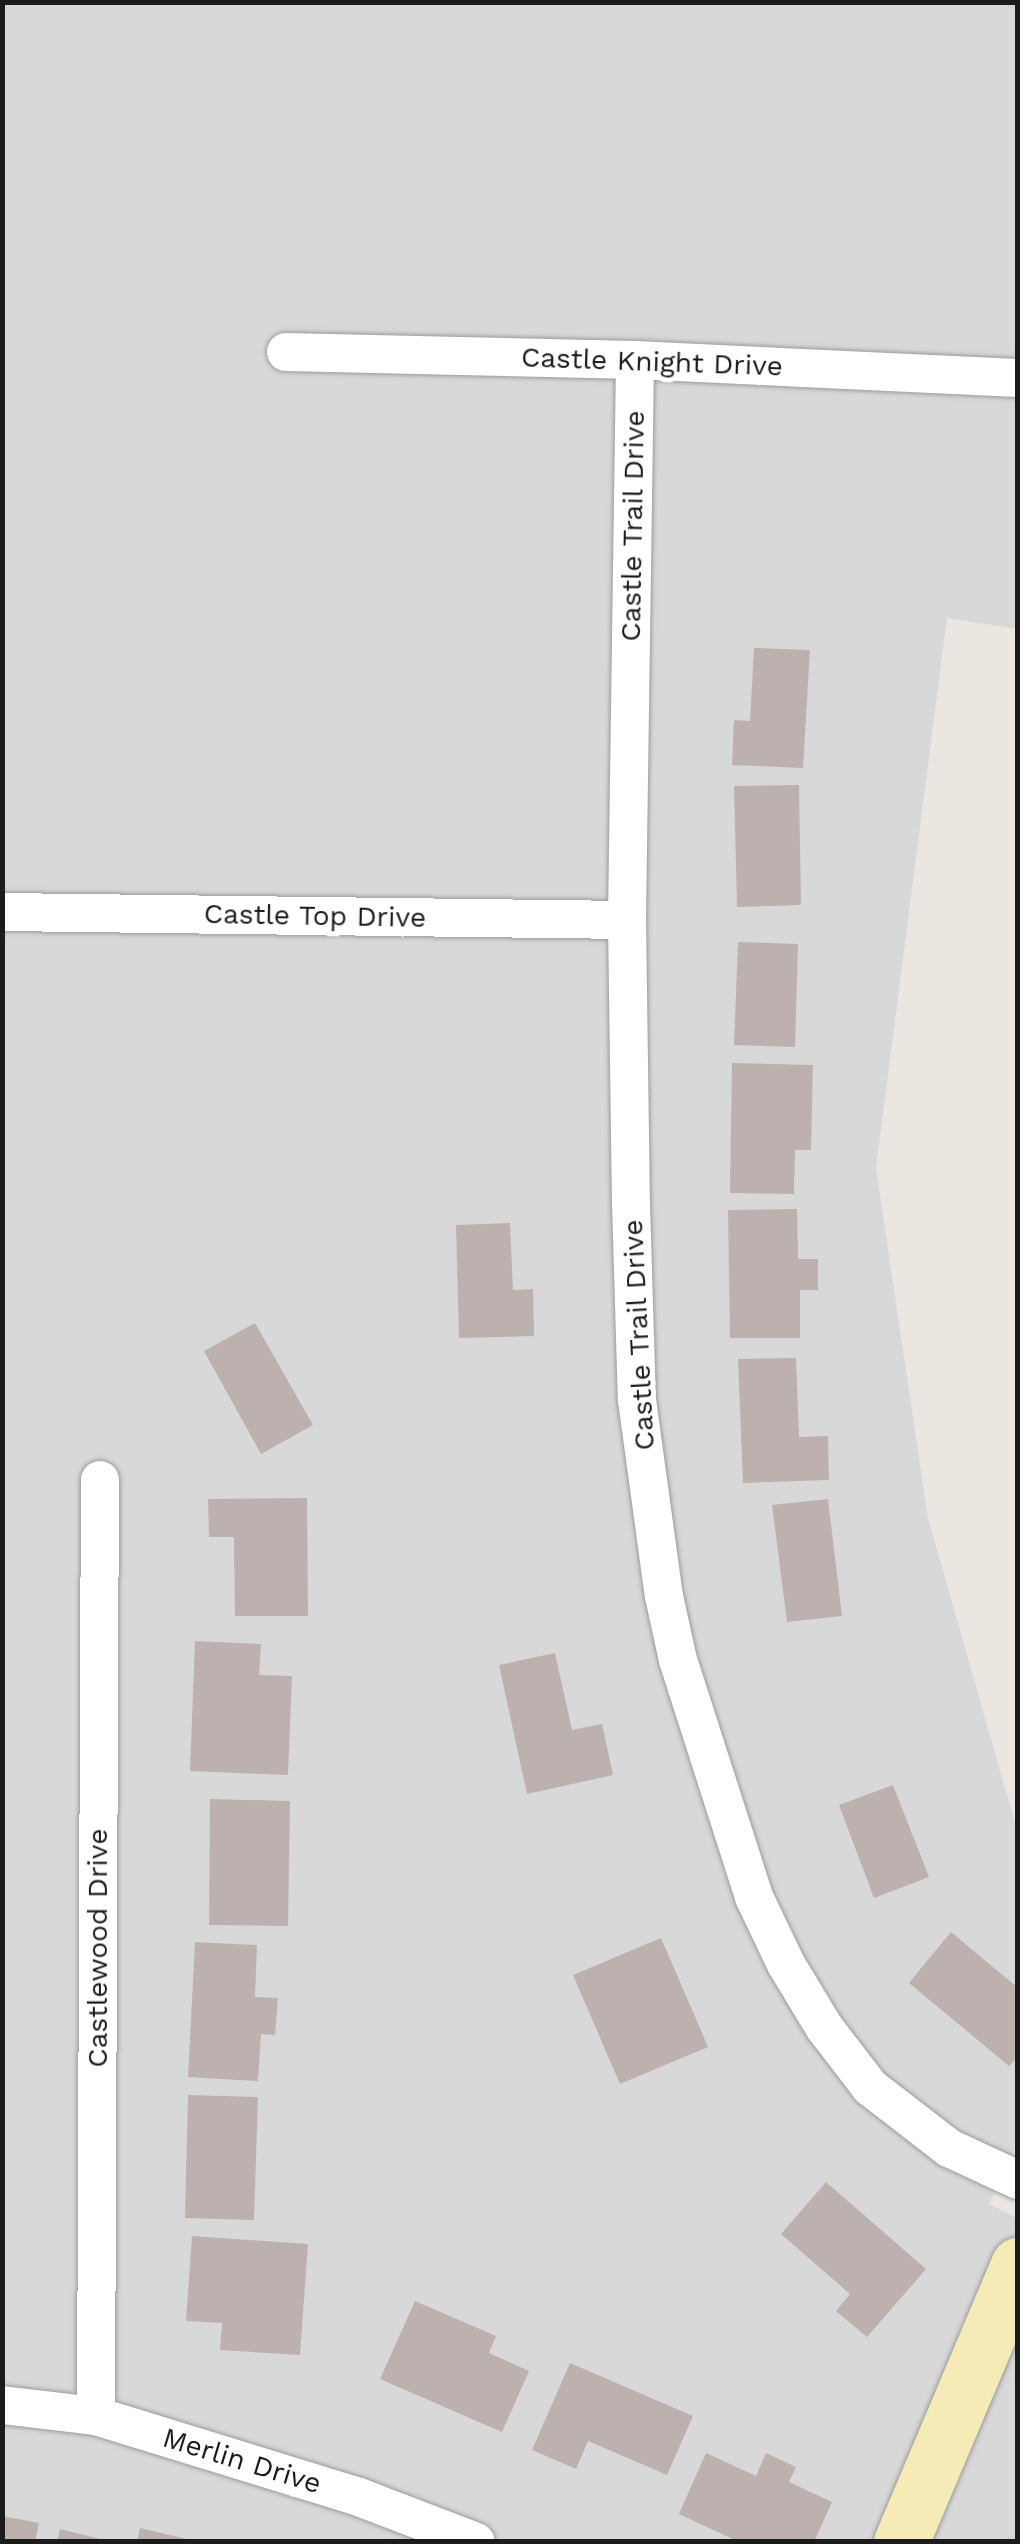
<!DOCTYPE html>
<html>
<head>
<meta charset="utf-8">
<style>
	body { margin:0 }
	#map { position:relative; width:1020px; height:2544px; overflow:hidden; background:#ece6e1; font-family:"Work Sans",sans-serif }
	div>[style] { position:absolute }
	.residential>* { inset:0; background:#d9d8d8 }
	.building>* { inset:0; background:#bcb1ae }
	.roads { filter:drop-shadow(0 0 2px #9c9c9c) drop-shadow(0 0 2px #9c9c9c) }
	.street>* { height:38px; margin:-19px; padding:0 19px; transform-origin:19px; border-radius:19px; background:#fff }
	.secondary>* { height:55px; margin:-27.5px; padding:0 27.5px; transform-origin:27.5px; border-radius:27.5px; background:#f4ebb7 }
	span { translate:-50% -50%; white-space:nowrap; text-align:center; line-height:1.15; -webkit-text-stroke:10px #fff; paint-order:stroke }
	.street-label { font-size:28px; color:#1b1b1b }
	.frame { position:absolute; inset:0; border:5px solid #1b1b1b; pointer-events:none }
</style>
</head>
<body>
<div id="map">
	<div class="residential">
		<div style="clip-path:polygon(3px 3px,1017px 3px,1017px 629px,947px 618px,876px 1168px,928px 1518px,1017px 1830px,1017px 2144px,989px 2204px,1017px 2218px,1017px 2541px,3px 2542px)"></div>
	</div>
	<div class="building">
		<div style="clip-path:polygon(754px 648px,810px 650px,803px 768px,732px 765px,734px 720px,750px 721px)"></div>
		<div style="clip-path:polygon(799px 785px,801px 905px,737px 907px,734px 786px)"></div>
		<div style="clip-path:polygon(738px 942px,798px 944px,795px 1047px,734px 1045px)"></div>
		<div style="clip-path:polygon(732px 1063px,813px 1065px,811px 1150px,795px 1150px,794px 1194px,730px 1193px)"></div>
		<div style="clip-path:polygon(797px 1209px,798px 1259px,818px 1259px,818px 1290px,800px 1290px,800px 1338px,730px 1338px,728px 1210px)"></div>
		<div style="clip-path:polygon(510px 1223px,513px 1290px,533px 1289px,534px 1336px,459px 1338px,456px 1225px)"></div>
		<div style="clip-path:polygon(255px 1323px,313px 1425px,261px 1454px,204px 1351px)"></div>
		<div style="clip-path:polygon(796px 1358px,799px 1437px,828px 1436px,829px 1480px,743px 1483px,738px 1359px)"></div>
		<div style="clip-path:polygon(307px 1498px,308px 1616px,235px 1616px,234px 1537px,209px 1537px,208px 1499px)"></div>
		<div style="clip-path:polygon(828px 1499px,842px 1616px,787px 1622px,772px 1505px)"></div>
		<div style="clip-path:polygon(195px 1641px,261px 1644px,259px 1675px,292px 1676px,288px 1775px,190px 1771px)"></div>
		<div style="clip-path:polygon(555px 1653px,572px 1730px,602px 1724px,613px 1775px,527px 1794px,499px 1665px)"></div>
		<div style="clip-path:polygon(893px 1785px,929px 1877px,874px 1898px,839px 1805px)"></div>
		<div style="clip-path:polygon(210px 1799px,290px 1801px,288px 1926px,209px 1925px)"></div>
		<div style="clip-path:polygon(951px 1932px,1018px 1988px,1018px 2057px,1009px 2066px,909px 1983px)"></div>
		<div style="clip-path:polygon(661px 1938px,708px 2047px,620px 2084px,573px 1975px)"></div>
		<div style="clip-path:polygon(195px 1942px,257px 1945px,255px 1997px,278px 1998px,275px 2035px,261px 2034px,258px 2081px,188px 2077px)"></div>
		<div style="clip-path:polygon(188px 2095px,258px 2097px,254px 2220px,185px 2218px)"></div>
		<div style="clip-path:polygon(826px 2182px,926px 2269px,867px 2337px,836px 2311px,850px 2294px,781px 2234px)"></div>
		<div style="clip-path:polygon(192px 2236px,308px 2244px,300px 2355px,220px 2350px,222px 2323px,186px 2321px)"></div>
		<div style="clip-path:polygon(415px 2301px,496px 2336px,489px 2353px,529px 2371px,502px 2432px,380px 2379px)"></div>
		<div style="clip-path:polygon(570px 2363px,693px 2416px,667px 2475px,588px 2441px,576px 2469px,532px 2450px)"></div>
		<div style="clip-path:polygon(706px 2453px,756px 2476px,766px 2453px,796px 2467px,789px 2482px,832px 2502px,814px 2542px,739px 2542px,679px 2514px)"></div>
		<div style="clip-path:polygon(2px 2516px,39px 2523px,35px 2542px,2px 2542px)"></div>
		<div style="clip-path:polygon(140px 2528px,191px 2540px,190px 2542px,137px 2542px)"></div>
		<div style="clip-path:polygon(60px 2529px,104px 2540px,104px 2542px,57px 2542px)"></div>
	</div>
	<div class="roads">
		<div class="street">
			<div style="left:286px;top:352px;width:349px;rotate:1.3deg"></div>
			<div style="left:635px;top:360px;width:383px;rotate:2.7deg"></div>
			<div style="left:635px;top:360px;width:560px;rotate:90.82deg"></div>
			<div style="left:627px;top:920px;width:283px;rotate:89.2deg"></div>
			<div style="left:631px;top:1203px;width:197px;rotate:88.3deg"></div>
			<div style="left:637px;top:1400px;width:198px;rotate:82.2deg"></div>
			<div style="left:664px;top:1596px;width:66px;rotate:77.7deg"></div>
			<div style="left:678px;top:1660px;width:249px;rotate:72.2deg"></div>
			<div style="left:754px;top:1897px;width:74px;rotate:64.5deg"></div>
			<div style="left:786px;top:1964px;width:74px;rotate:58.9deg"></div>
			<div style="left:824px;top:2027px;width:76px;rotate:52.5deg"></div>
			<div style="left:870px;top:2087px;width:100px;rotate:37.7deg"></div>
			<div style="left:949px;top:2148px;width:76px;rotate:24.9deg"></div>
			<div style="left:2px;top:912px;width:625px;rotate:0.73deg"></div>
			<div style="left:2px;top:2405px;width:95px;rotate:6.7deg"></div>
			<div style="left:96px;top:2416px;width:275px;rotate:17.1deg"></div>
			<div style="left:359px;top:2497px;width:125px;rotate:21deg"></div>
			<div style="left:96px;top:2416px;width:936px;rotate:-89.76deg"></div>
		</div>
		<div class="secondary">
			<div style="left:901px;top:2542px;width:301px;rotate:-67.1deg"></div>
		</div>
	</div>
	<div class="street-label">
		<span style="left:652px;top:362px;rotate:2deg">Castle Knight Drive</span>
		<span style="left:633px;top:526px;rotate:-89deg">Castle Trail Drive</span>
		<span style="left:315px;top:916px;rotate:1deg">Castle Top Drive</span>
		<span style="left:639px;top:1335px;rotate:-93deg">Castle Trail Drive</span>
		<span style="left:98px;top:1948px;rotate:-90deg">Castlewood Drive</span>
		<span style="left:242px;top:2461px;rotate:17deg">Merlin Drive</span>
	</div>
	<div class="frame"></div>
</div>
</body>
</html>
